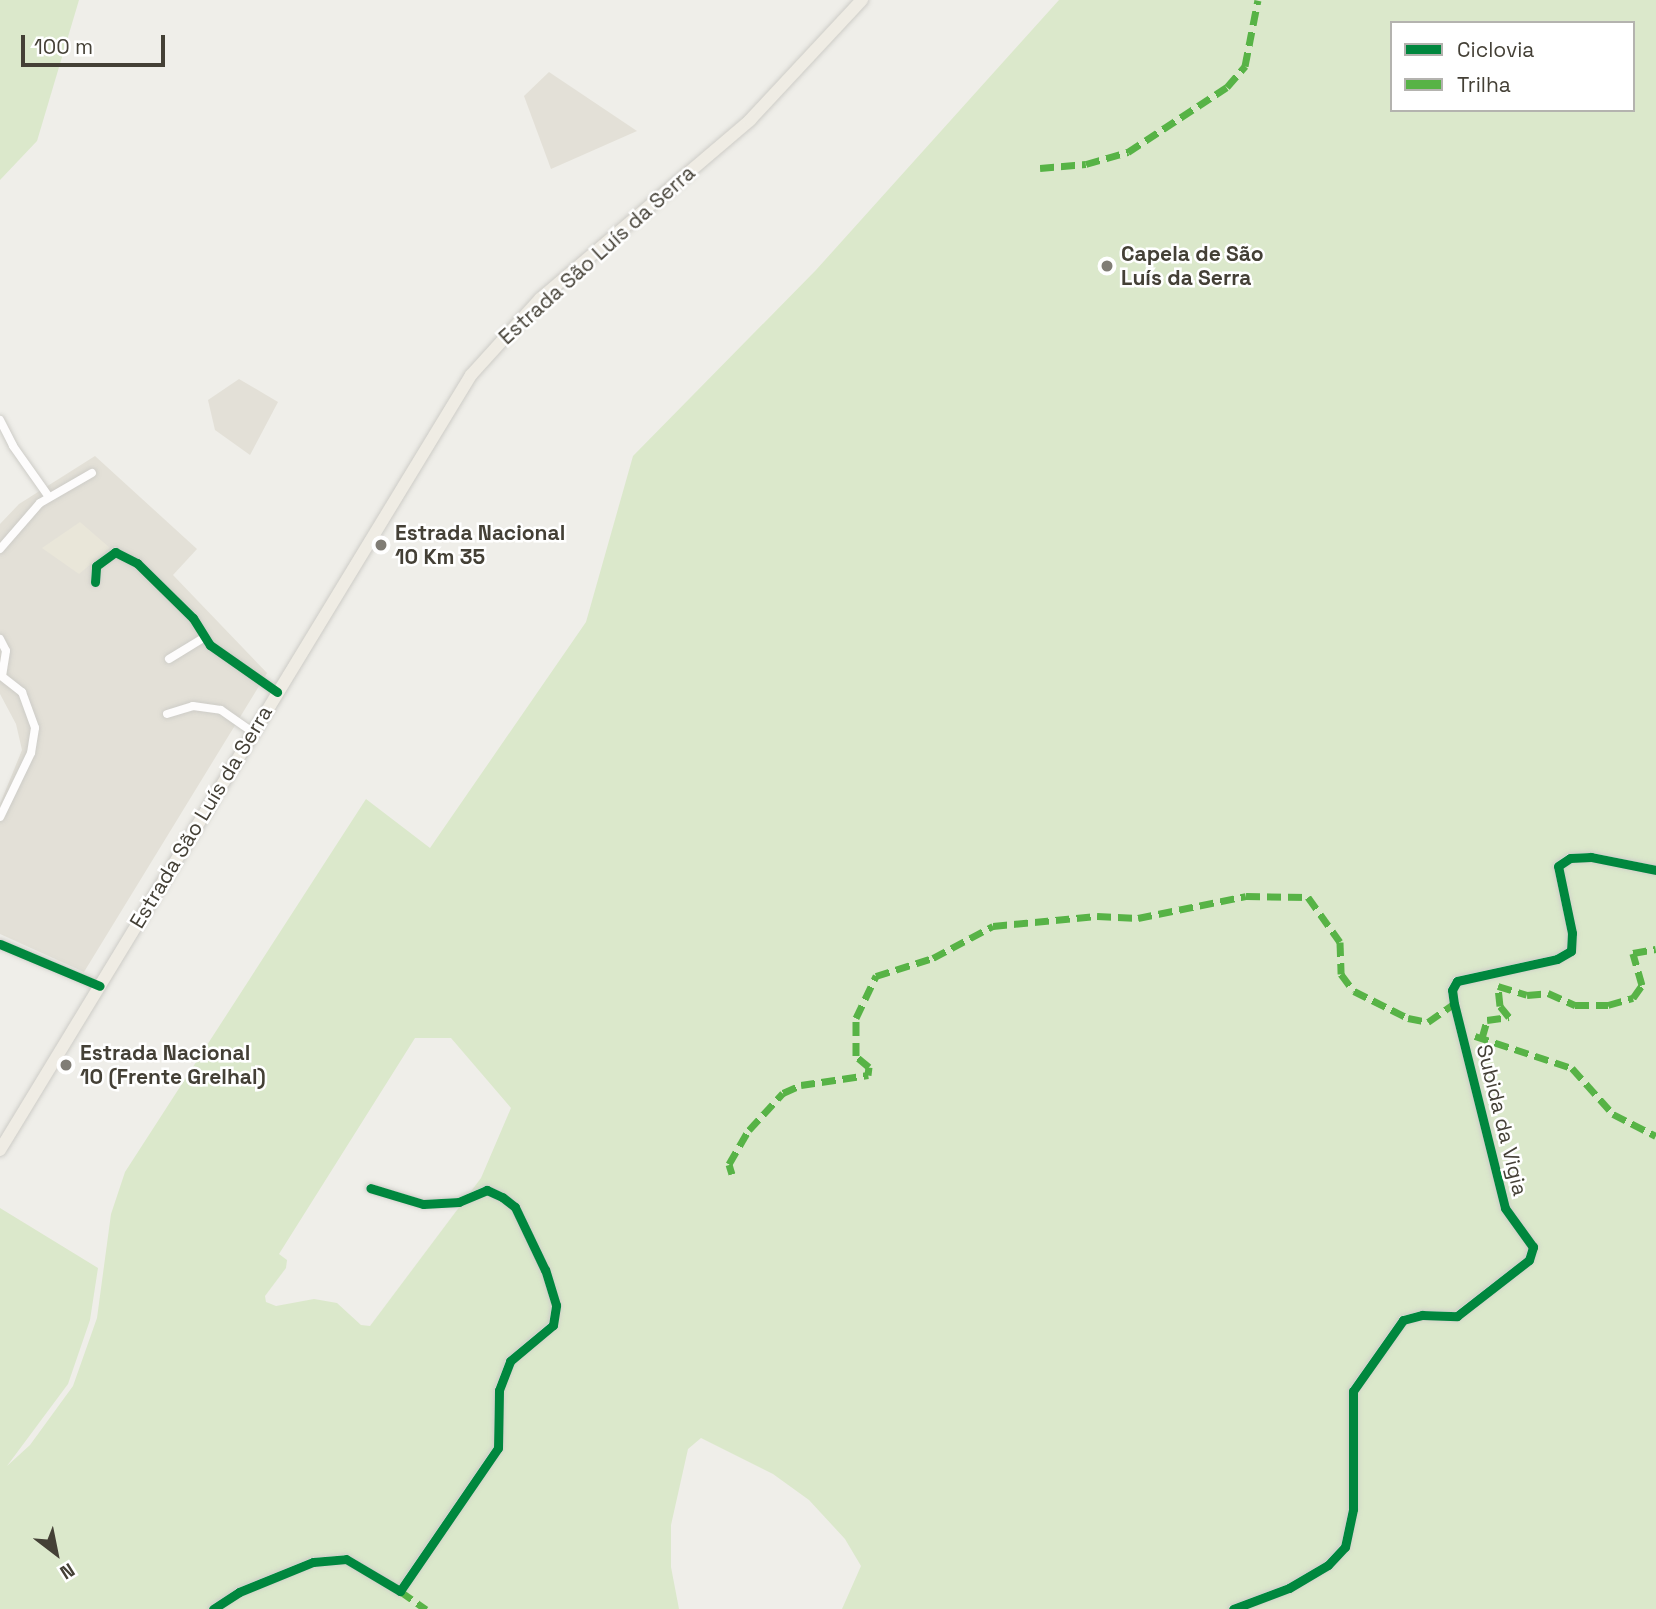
<!DOCTYPE html>
<html>
<head>
<meta charset="utf-8">
<style>
	body { margin:0 }
	#map { position:relative; width:1656px; height:1609px; overflow:hidden; background:#efeee9; font-family:"Space Grotesk",sans-serif }
	div>[style] { position:absolute }
	.residential>* { inset:0; background:#e3e0d7 }
	.education>* { inset:0; background:#e9e6d9 }
	.green>* { inset:0; background:#dbe8cb }
	.roads { filter:drop-shadow(0 0 2px #cdccc7) drop-shadow(0 0 2px #cdccc7) }
	.street>* { height:8px; margin:-4px; padding:0 4px; transform-origin:4px; border-radius:4px; background:#fdfcfc }
	.primary>* { height:12px; margin:-6px; padding:0 6px; transform-origin:6px; border-radius:6px; background:#efece4 }
	.quiet>* { height:7px; margin-top:-3.5px; transform-origin:0; background:repeating-linear-gradient(90deg,#57b346 0 14px,transparent 0 21px) }
	.cycleway>* { height:9px; margin:-4.5px; padding:0 4.5px; transform-origin:4.5px; border-radius:4.5px; background:#00873e }
	.dots>* { width:19px; height:19px; translate:-50% -50%; box-sizing:border-box; border:4px solid #fff; border-radius:50% }
	span { translate:-50% -50%; white-space:nowrap; text-align:center; line-height:1.15; -webkit-text-stroke:5px #fff; paint-order:stroke }
	.poi-label { font-size:21px; color:#444036; font-weight:700 }
	.left { translate:0 -50%; text-align:left }
	.street-label { font-size:21px; color:#444036 }
	.legend { position:absolute; left:1390px; top:21px; width:245px; height:91px; box-sizing:border-box; background:#fff; border:2px solid #b4b3af; margin:0; padding:9px 12px; list-style:none; font-size:21px; color:#444036 }
	.legend li { display:flex; align-items:center; gap:14px; height:35px }
	.legend b { width:35px; border:2px solid #b4b3af }
	.north { position:absolute; left:21px; top:1518px; width:70px; height:70px; -webkit-text-stroke:5px #fff; paint-order:stroke; rotate:148deg; font-size:19px; font-weight:700; line-height:28px; text-align:center; color:#444036 }
	.north::after { content:''; display:block; margin:auto; width:24px; height:32px; background:#444036; clip-path:polygon(50% 0,100% 100%,50% 72%,0 100%) }
	.scale { position:absolute; left:21px; top:35px; width:144px; height:32px; box-sizing:border-box; border:4px solid #444036; border-top:0; padding-left:9px; font-size:21px; line-height:24px; white-space:nowrap; color:#444036; -webkit-text-stroke:5px #fff; paint-order:stroke }
</style>
</head>
<body>
<div id="map">
	<div class="residential">
		<div style="clip-path:polygon(549px 72px,637px 131px,551px 169px,524px 96px)"></div>
		<div style="clip-path:polygon(239px 379px,278px 402px,250px 455px,215px 430px,208px 400px)"></div>
		<div style="clip-path:polygon(95px 456px,197px 549px,173px 575px,267px 673px,84px 972px,0 934px,0 804px,22px 750px,16px 724px,0 694px,0 524px,19px 504px)"></div>
	</div>
	<div class="education">
		<div style="clip-path:polygon(80px 522px,110px 548px,79px 574px,42px 548px)"></div>
	</div>
	<div class="green">
		<div style="clip-path:polygon(0 0,79px 0,37px 141px,0 180px)"></div>
		<div style="clip-path:polygon(evenodd,1059px 0,1656px 0,1656px 1609px,842px 1609px,861px 1566px,845px 1539px,809px 1500px,773px 1474px,701px 1438px,688px 1449px,671px 1525px,671px 1567px,679px 1609px,0 1609px,0 1208px,98px 1268px,90px 1320px,68px 1384px,7px 1466px,30px 1445px,73px 1386px,97px 1318px,111px 1214px,125px 1172px,366px 799px,430px 848px,586px 622px,633px 456px,816px 270px,1059px 0,1392px 23px,1633px 23px,1633px 110px,1392px 110px,1392px 23px,1059px 0,415px 1038px,451px 1038px,511px 1108px,481px 1178px,370px 1326px,361px 1325px,337px 1303px,314px 1299px,276px 1306px,266px 1302px,265px 1296px,286px 1268px,287px 1260px,279px 1254px,415px 1038px)"></div>
	</div>
	<div class="roads">
		<div class="street">
			<div style="left:0;top:420px;width:29px;rotate:63deg"></div>
			<div style="left:13px;top:446px;width:62px;rotate:54.8deg"></div>
			<div style="left:0;top:549px;width:61px;rotate:-49deg"></div>
			<div style="left:40px;top:503px;width:60px;rotate:-30deg"></div>
			<div style="left:95px;top:582px;width:16px;rotate:-86deg"></div>
			<div style="left:96px;top:566px;width:24px;rotate:-36deg"></div>
			<div style="left:115px;top:552px;width:25px;rotate:27deg"></div>
			<div style="left:137px;top:563px;width:78px;rotate:44.5deg"></div>
			<div style="left:193px;top:618px;width:32px;rotate:58deg"></div>
			<div style="left:210px;top:645px;width:82px;rotate:35deg"></div>
			<div style="left:0;top:639px;width:13px;rotate:63deg"></div>
			<div style="left:6px;top:651px;width:25px;rotate:99deg"></div>
			<div style="left:169px;top:659px;width:42px;rotate:-31.4deg"></div>
			<div style="left:0;top:675px;width:28px;rotate:38deg"></div>
			<div style="left:22px;top:692px;width:38px;rotate:70deg"></div>
			<div style="left:35px;top:728px;width:25px;rotate:99deg"></div>
			<div style="left:31px;top:753px;width:71px;rotate:115.8deg"></div>
			<div style="left:167px;top:714px;width:27px;rotate:-17deg"></div>
			<div style="left:193px;top:706px;width:28px;rotate:8deg"></div>
			<div style="left:221px;top:710px;width:38px;rotate:35deg"></div>
			<div style="left:0;top:944px;width:108px;rotate:22.8deg"></div>
			<div style="left:213px;top:1609px;width:31px;rotate:-33deg"></div>
			<div style="left:239px;top:1592px;width:80px;rotate:-22.1deg"></div>
			<div style="left:313px;top:1562px;width:33px;rotate:-5deg"></div>
			<div style="left:346px;top:1559px;width:63px;rotate:30.7deg"></div>
			<div style="left:400px;top:1591px;width:173px;rotate:-55.6deg"></div>
			<div style="left:498px;top:1448px;width:58px;rotate:-89deg"></div>
			<div style="left:499px;top:1390px;width:31px;rotate:-69deg"></div>
			<div style="left:510px;top:1361px;width:56px;rotate:-39.9deg"></div>
			<div style="left:553px;top:1325px;width:20px;rotate:-81deg"></div>
			<div style="left:556px;top:1305px;width:37px;rotate:-107deg"></div>
			<div style="left:545px;top:1270px;width:70px;rotate:-115.5deg"></div>
			<div style="left:515px;top:1207px;width:16px;rotate:-142deg"></div>
			<div style="left:502px;top:1197px;width:17px;rotate:-155deg"></div>
			<div style="left:487px;top:1190px;width:30px;rotate:157deg"></div>
			<div style="left:459px;top:1202px;width:36px;rotate:177deg"></div>
			<div style="left:423px;top:1204px;width:55px;rotate:-163.2deg"></div>
			<div style="left:1233px;top:1609px;width:60px;rotate:-20.6deg"></div>
			<div style="left:1289px;top:1588px;width:45px;rotate:-30.5deg"></div>
			<div style="left:1328px;top:1565px;width:25px;rotate:-47deg"></div>
			<div style="left:1345px;top:1547px;width:39px;rotate:-78deg"></div>
			<div style="left:1353px;top:1509px;width:118px;rotate:-90deg"></div>
			<div style="left:1353px;top:1391px;width:87px;rotate:-54.8deg"></div>
			<div style="left:1403px;top:1320px;width:20px;rotate:-15deg"></div>
			<div style="left:1422px;top:1315px;width:35px;rotate:2deg"></div>
			<div style="left:1457px;top:1316px;width:91px;rotate:-37.9deg"></div>
			<div style="left:1529px;top:1260px;width:14px;rotate:-73deg"></div>
			<div style="left:1533px;top:1247px;width:48px;rotate:-125.7deg"></div>
			<div style="left:1505px;top:1208px;width:210px;rotate:-104deg"></div>
			<div style="left:1454px;top:1004px;width:14px;rotate:-98deg"></div>
			<div style="left:1452px;top:990px;width:10px;rotate:-61deg"></div>
			<div style="left:1457px;top:981px;width:102px;rotate:-12.4deg"></div>
			<div style="left:1557px;top:959px;width:16px;rotate:-30deg"></div>
			<div style="left:1571px;top:951px;width:18px;rotate:-87deg"></div>
			<div style="left:1572px;top:933px;width:68px;rotate:-101.8deg"></div>
			<div style="left:1558px;top:866px;width:14px;rotate:-34deg"></div>
			<div style="left:1570px;top:858px;width:21px;rotate:-3deg"></div>
			<div style="left:1591px;top:857px;width:66px;rotate:11.3deg"></div>
		</div>
		<div class="primary">
			<div style="left:0;top:1150px;width:907px;rotate:-58.71deg"></div>
			<div style="left:471px;top:375px;width:103px;rotate:-47.8deg"></div>
			<div style="left:540px;top:299px;width:276px;rotate:-40.4deg"></div>
			<div style="left:750px;top:120px;width:164px;rotate:-47deg"></div>
		</div>
	</div>
	<div class="quiet">
		<div style="left:1040px;top:168px;width:46px;rotate:-5deg"></div>
		<div style="left:1086px;top:164px;width:44px;rotate:-15.9deg"></div>
		<div style="left:1128px;top:152px;width:118px;rotate:-33.3deg"></div>
		<div style="left:1227px;top:87px;width:28px;rotate:-49deg"></div>
		<div style="left:1245px;top:66px;width:67px;rotate:-78.9deg"></div>
		<div style="left:1475px;top:1036px;width:102px;rotate:18.3deg"></div>
		<div style="left:1572px;top:1068px;width:62px;rotate:48.3deg"></div>
		<div style="left:1613px;top:1114px;width:48px;rotate:27.1deg"></div>
		<div style="left:1482px;top:1038px;width:19px;rotate:-74deg"></div>
		<div style="left:1487px;top:1020px;width:22px;rotate:-8deg"></div>
		<div style="left:1509px;top:1017px;width:14px;rotate:-129deg"></div>
		<div style="left:1500px;top:1006px;width:20px;rotate:-96deg"></div>
		<div style="left:1498px;top:986px;width:30px;rotate:17deg"></div>
		<div style="left:1527px;top:995px;width:21px;rotate:-5deg"></div>
		<div style="left:1548px;top:993px;width:30px;rotate:24deg"></div>
		<div style="left:1575px;top:1005px;width:33px"></div>
		<div style="left:1608px;top:1005px;width:26px;rotate:-16deg"></div>
		<div style="left:1633px;top:998px;width:16px;rotate:-55deg"></div>
		<div style="left:1642px;top:985px;width:33px;rotate:-106deg"></div>
		<div style="left:1633px;top:953px;width:23px;rotate:-10deg"></div>
		<div style="left:732px;top:1174px;width:10px;rotate:-107deg"></div>
		<div style="left:729px;top:1164px;width:39px;rotate:-60deg"></div>
		<div style="left:749px;top:1130px;width:50px;rotate:-47.4deg"></div>
		<div style="left:783px;top:1093px;width:20px;rotate:-24deg"></div>
		<div style="left:801px;top:1085px;width:68px;rotate:-8.5deg"></div>
		<div style="left:868px;top:1075px;width:8px;rotate:-83deg"></div>
		<div style="left:869px;top:1067px;width:17px;rotate:-140deg"></div>
		<div style="left:856px;top:1056px;width:38px;rotate:-90deg"></div>
		<div style="left:856px;top:1018px;width:47px;rotate:-64.5deg"></div>
		<div style="left:876px;top:976px;width:60px;rotate:-17.5deg"></div>
		<div style="left:933px;top:958px;width:68px;rotate:-28.1deg"></div>
		<div style="left:993px;top:926px;width:104px;rotate:-5.5deg"></div>
		<div style="left:1097px;top:916px;width:41px;rotate:2.8deg"></div>
		<div style="left:1138px;top:918px;width:110px;rotate:-11.5deg"></div>
		<div style="left:1246px;top:896px;width:62px;rotate:0.9deg"></div>
		<div style="left:1308px;top:897px;width:55px;rotate:54.6deg"></div>
		<div style="left:1340px;top:942px;width:32px;rotate:88deg"></div>
		<div style="left:1341px;top:974px;width:21px;rotate:53deg"></div>
		<div style="left:1354px;top:991px;width:60px;rotate:26.6deg"></div>
		<div style="left:1408px;top:1018px;width:20px;rotate:11deg"></div>
		<div style="left:1428px;top:1022px;width:32px;rotate:-35deg"></div>
		<div style="left:400px;top:1591px;width:32px;rotate:35deg"></div>
	</div>
	<div class="cycleway">
		<div style="left:95px;top:582px;width:16px;rotate:-86deg"></div>
		<div style="left:96px;top:566px;width:24px;rotate:-36deg"></div>
		<div style="left:115px;top:552px;width:25px;rotate:27deg"></div>
		<div style="left:137px;top:563px;width:78px;rotate:44.5deg"></div>
		<div style="left:193px;top:618px;width:32px;rotate:58deg"></div>
		<div style="left:210px;top:645px;width:82px;rotate:35deg"></div>
		<div style="left:0;top:944px;width:108px;rotate:22.8deg"></div>
		<div style="left:213px;top:1609px;width:31px;rotate:-33deg"></div>
		<div style="left:239px;top:1592px;width:80px;rotate:-22.1deg"></div>
		<div style="left:313px;top:1562px;width:33px;rotate:-5deg"></div>
		<div style="left:346px;top:1559px;width:63px;rotate:30.7deg"></div>
		<div style="left:400px;top:1591px;width:173px;rotate:-55.6deg"></div>
		<div style="left:498px;top:1448px;width:58px;rotate:-89deg"></div>
		<div style="left:499px;top:1390px;width:31px;rotate:-69deg"></div>
		<div style="left:510px;top:1361px;width:56px;rotate:-39.9deg"></div>
		<div style="left:553px;top:1325px;width:20px;rotate:-81deg"></div>
		<div style="left:556px;top:1305px;width:37px;rotate:-107deg"></div>
		<div style="left:545px;top:1270px;width:70px;rotate:-115.5deg"></div>
		<div style="left:515px;top:1207px;width:16px;rotate:-142deg"></div>
		<div style="left:502px;top:1197px;width:17px;rotate:-155deg"></div>
		<div style="left:487px;top:1190px;width:30px;rotate:157deg"></div>
		<div style="left:459px;top:1202px;width:36px;rotate:177deg"></div>
		<div style="left:423px;top:1204px;width:55px;rotate:-163.2deg"></div>
		<div style="left:1233px;top:1609px;width:60px;rotate:-20.6deg"></div>
		<div style="left:1289px;top:1588px;width:45px;rotate:-30.5deg"></div>
		<div style="left:1328px;top:1565px;width:25px;rotate:-47deg"></div>
		<div style="left:1345px;top:1547px;width:39px;rotate:-78deg"></div>
		<div style="left:1353px;top:1509px;width:118px;rotate:-90deg"></div>
		<div style="left:1353px;top:1391px;width:87px;rotate:-54.8deg"></div>
		<div style="left:1403px;top:1320px;width:20px;rotate:-15deg"></div>
		<div style="left:1422px;top:1315px;width:35px;rotate:2deg"></div>
		<div style="left:1457px;top:1316px;width:91px;rotate:-37.9deg"></div>
		<div style="left:1529px;top:1260px;width:14px;rotate:-73deg"></div>
		<div style="left:1533px;top:1247px;width:48px;rotate:-125.7deg"></div>
		<div style="left:1505px;top:1208px;width:210px;rotate:-104deg"></div>
		<div style="left:1454px;top:1004px;width:14px;rotate:-98deg"></div>
		<div style="left:1452px;top:990px;width:10px;rotate:-61deg"></div>
		<div style="left:1457px;top:981px;width:102px;rotate:-12.4deg"></div>
		<div style="left:1557px;top:959px;width:16px;rotate:-30deg"></div>
		<div style="left:1571px;top:951px;width:18px;rotate:-87deg"></div>
		<div style="left:1572px;top:933px;width:68px;rotate:-101.8deg"></div>
		<div style="left:1558px;top:866px;width:14px;rotate:-34deg"></div>
		<div style="left:1570px;top:858px;width:21px;rotate:-3deg"></div>
		<div style="left:1591px;top:857px;width:66px;rotate:11.3deg"></div>
	</div>
	<div class="dots">
		<div style="left:1107px;top:266px;background:#807d75"></div>
		<div style="left:381px;top:545px;background:#807d75"></div>
		<div style="left:66px;top:1065px;background:#807d75"></div>
	</div>
	<div class="poi-label">
		<span class="left" style="left:1121px;top:266px">Capela de São<br>Luís da Serra</span>
		<span class="left" style="left:395px;top:545px">Estrada Nacional<br>10 Km 35</span>
		<span class="left" style="left:80px;top:1065px">Estrada Nacional<br>10 (Frente Grelhal)</span>
	</div>
	<div class="street-label">
		<span style="left:597px;top:255px;rotate:-42deg">Estrada São Luís da Serra</span>
		<span style="left:201px;top:817px;rotate:-59deg">Estrada São Luís da Serra</span>
		<span style="left:1502px;top:1120px;rotate:76deg">Subida da Vigia</span>
	</div>
	<ul class="legend">
	<li><b style="height:9px;background:#00873e"></b>Ciclovia</li>
	<li><b style="height:9px;background:#57b346"></b>Trilha</li>
	</ul>
	<div class="north">N</div>
	<div class="scale">100 m</div>
</div>
</body>
</html>
